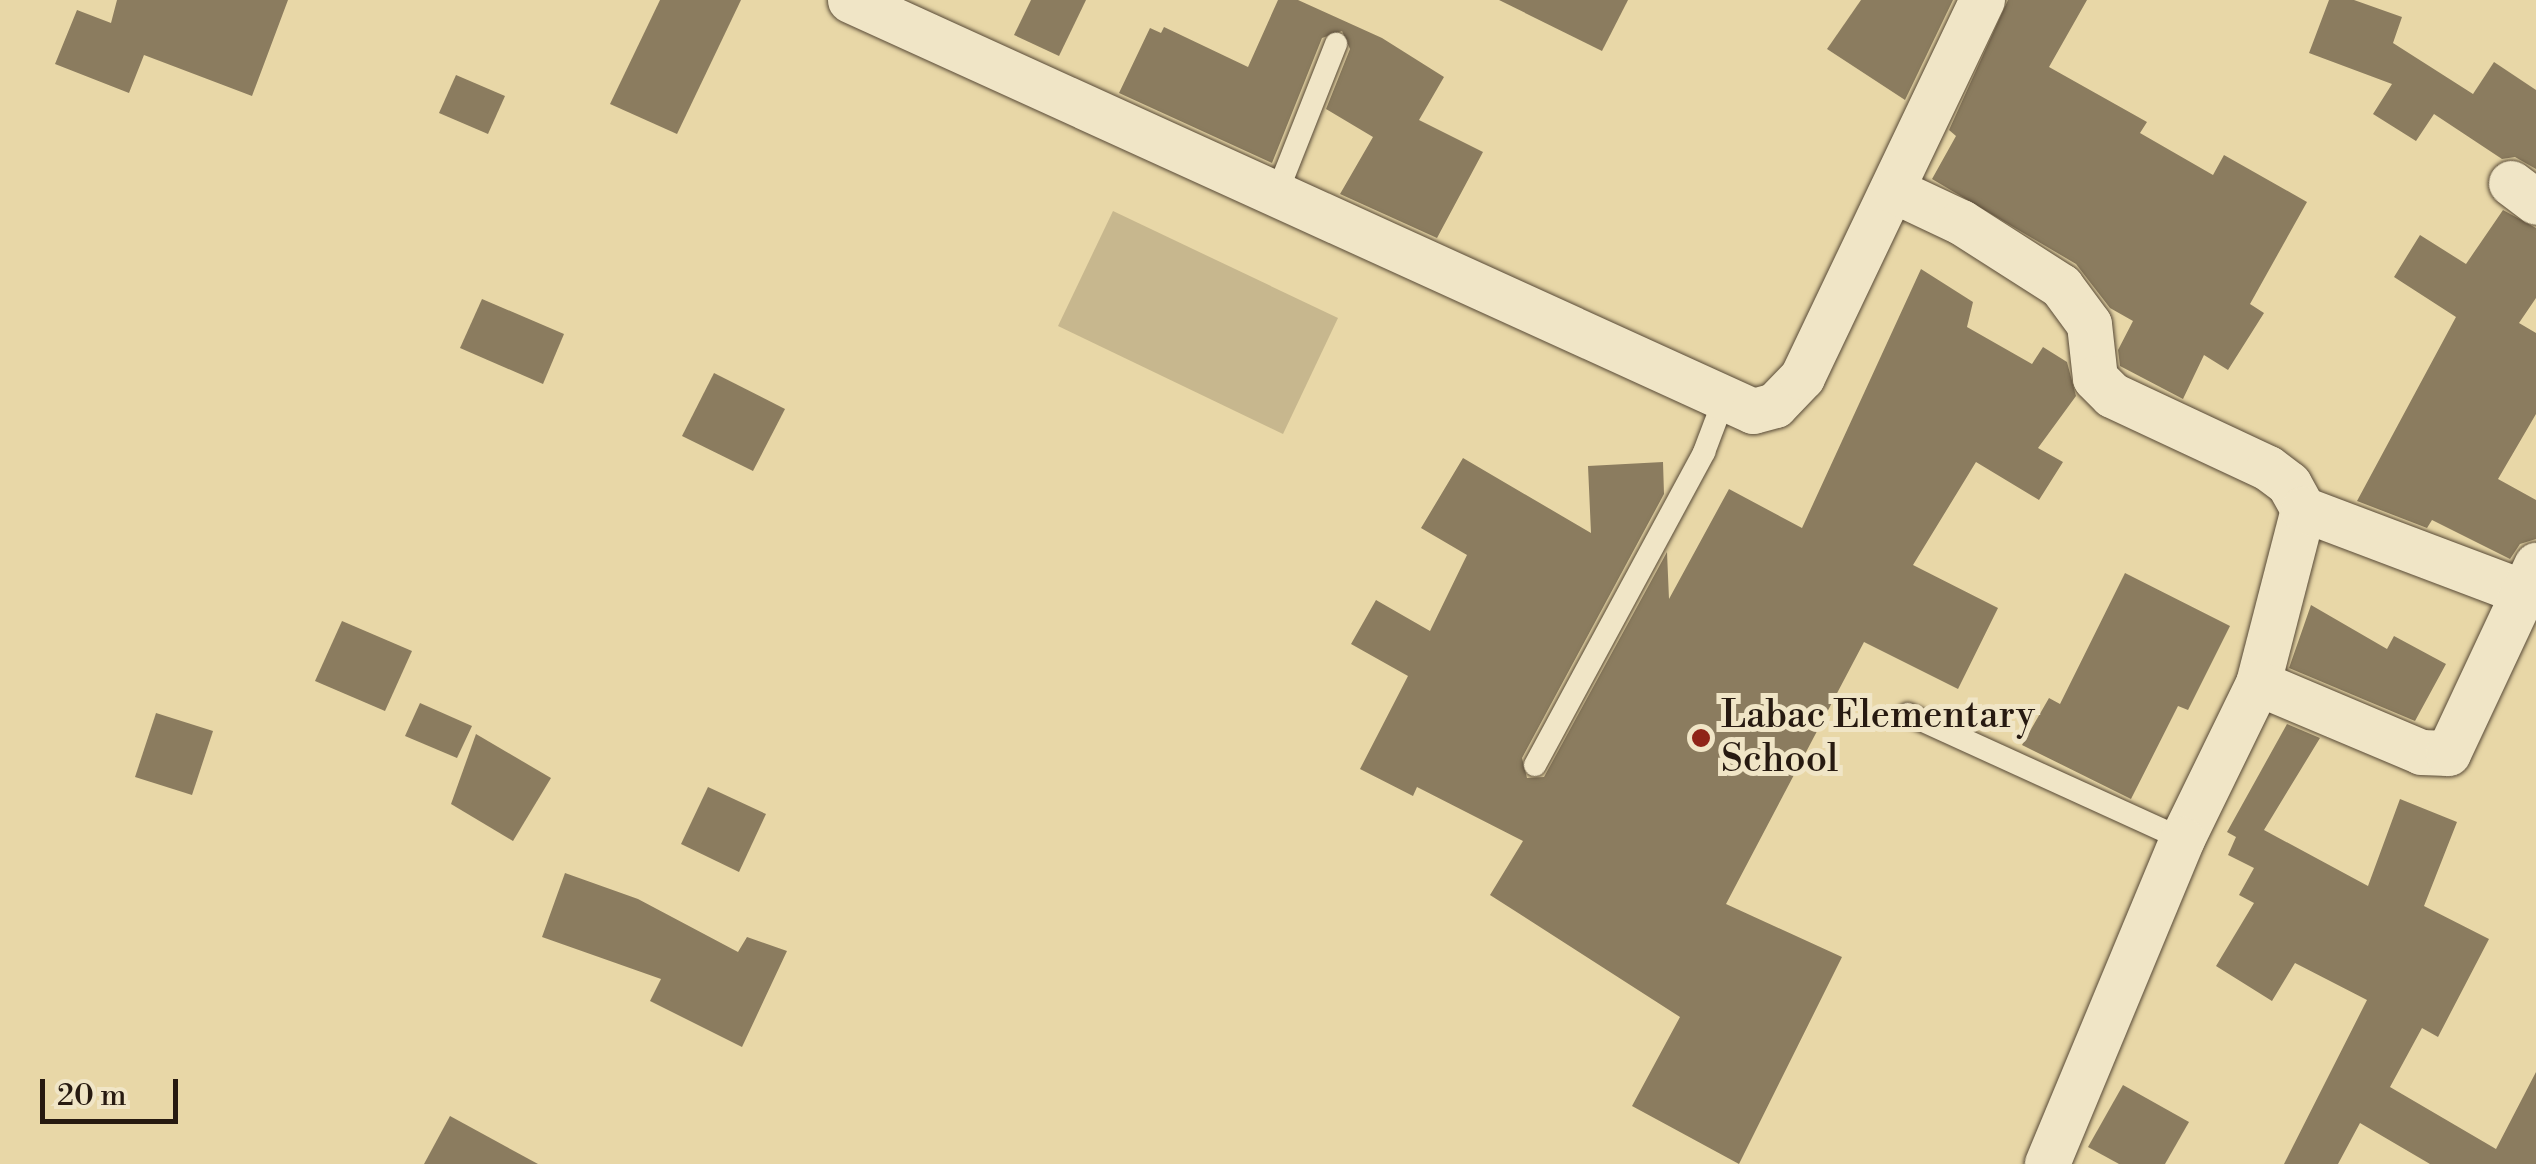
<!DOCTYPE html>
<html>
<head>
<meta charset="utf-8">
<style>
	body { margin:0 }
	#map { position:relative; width:2536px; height:1164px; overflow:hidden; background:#e8d7a7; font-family:"Libre Bodoni",serif }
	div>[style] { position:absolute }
	.green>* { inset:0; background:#c7b78e }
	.building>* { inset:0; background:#8b7c5f }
	.roads { filter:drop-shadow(0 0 2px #574936) drop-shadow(0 0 2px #574936) }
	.lane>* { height:22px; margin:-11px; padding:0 11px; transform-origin:11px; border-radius:11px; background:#f0e5c6 }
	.street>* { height:45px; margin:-22.5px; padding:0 22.5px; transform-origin:22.5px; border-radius:22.5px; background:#f0e5c6 }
	.dots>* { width:28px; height:28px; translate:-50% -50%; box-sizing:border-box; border:5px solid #f0e5c6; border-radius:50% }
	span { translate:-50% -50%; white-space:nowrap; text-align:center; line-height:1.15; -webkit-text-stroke:10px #f0e5c6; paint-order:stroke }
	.poi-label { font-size:38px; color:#271a11 }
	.left { translate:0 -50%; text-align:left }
	.scale { position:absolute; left:40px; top:1079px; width:138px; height:45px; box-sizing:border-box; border:5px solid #271a11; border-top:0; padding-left:12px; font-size:30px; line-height:35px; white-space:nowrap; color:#271a11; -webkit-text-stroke:8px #f0e5c6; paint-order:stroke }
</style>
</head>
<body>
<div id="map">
	<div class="green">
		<div style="clip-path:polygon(1113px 211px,1338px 318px,1283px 434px,1058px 326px)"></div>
	</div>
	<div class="building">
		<div style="clip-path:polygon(117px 0,288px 0,252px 96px,144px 55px,129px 93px,55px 64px,77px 10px,111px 23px)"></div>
		<div style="clip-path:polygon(660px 0,741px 0,677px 134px,610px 104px)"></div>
		<div style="clip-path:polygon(1031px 0,1086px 0,1059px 56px,1014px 35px)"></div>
		<div style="clip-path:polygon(1278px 0,1298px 0,1382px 38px,1444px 77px,1419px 120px,1483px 152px,1437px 238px,1340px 194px,1373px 137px,1326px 109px,1350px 49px,1342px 31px,1322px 38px,1272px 163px,1119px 93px,1150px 28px,1161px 33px,1164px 27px,1248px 67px)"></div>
		<div style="clip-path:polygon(1499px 0,1628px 0,1602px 51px)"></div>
		<div style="clip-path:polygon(1861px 0,1953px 0,1905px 100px,1827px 49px)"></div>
		<div style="clip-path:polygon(2008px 0,2087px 0,2049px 67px,2147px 122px,2140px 133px,2213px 175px,2224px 155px,2307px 202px,2250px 304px,2264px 313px,2228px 370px,2204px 355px,2183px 399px,2120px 366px,2118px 350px,2133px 321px,2110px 308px,2076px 264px,1932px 179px,1956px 136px,1949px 130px)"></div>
		<div style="clip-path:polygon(2329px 0,2354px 0,2402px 17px,2393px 43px,2473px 94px,2494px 62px,2536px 90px,2536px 169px,2515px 157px,2502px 159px,2434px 114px,2416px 141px,2373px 114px,2392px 84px,2309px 53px)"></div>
		<div style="clip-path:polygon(456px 75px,505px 96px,488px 134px,439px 113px)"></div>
		<div style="clip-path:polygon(2503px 210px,2536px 228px,2536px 298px,2519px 323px,2536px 333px,2536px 414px,2498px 479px,2536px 500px,2536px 539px,2520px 544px,2510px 559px,2432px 520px,2427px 528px,2357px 501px,2456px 317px,2394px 277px,2420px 235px,2466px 264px)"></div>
		<div style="clip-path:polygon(1921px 269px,1973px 302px,1967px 327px,2032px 364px,2043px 347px,2067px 362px,2076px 396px,2038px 448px,2063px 462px,2039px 500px,1976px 462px,1913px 565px,1998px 608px,1958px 689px,1864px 642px,1726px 904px,1842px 957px,1739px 1164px,1632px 1106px,1680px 1017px,1490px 895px,1523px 841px,1417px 787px,1413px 796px,1360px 769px,1408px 676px,1351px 644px,1376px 600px,1430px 631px,1467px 555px,1421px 528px,1463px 458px,1591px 533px,1588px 466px,1663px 462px,1664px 494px,1522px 758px,1527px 778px,1544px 777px,1667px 552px,1669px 599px,1729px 489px,1802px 528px)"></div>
		<div style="clip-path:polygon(482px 299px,564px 334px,543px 384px,460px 348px)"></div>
		<div style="clip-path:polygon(714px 373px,785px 409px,753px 471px,682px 436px)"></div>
		<div style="clip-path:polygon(2125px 573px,2230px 626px,2188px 710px,2178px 706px,2131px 799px,2022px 745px,2049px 698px,2060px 704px)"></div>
		<div style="clip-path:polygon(2311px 605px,2387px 649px,2394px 636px,2446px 664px,2415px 721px,2289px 668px)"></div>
		<div style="clip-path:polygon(342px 621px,412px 651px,385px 711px,315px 681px)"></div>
		<div style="clip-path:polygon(420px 703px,472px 726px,457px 758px,405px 736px)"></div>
		<div style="clip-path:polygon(156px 713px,213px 731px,192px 795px,135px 777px)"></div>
		<div style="clip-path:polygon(2287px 724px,2320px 738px,2264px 830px,2368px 886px,2400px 799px,2457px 822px,2424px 906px,2489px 939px,2438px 1037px,2422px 1028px,2390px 1087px,2496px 1149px,2536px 1072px,2536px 1164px,2430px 1164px,2360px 1123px,2338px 1164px,2284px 1164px,2367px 1000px,2295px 963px,2272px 1001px,2216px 966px,2254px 903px,2239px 895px,2254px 868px,2228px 855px,2236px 837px,2227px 832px)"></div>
		<div style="clip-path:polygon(476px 734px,551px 778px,513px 841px,451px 804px)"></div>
		<div style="clip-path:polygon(708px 787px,766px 814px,739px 872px,681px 844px)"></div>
		<div style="clip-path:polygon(565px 873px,638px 899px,738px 952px,747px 937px,787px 951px,742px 1047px,650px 1001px,661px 979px,542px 937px)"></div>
		<div style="clip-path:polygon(2123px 1085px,2189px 1122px,2165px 1164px,2119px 1164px,2088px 1147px)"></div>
		<div style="clip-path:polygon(450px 1116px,538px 1164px,424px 1164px)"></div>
	</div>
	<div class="roads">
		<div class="lane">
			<div style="left:1275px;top:198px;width:166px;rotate:-68.4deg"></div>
			<div style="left:1908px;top:714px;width:301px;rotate:24.5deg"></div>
			<div style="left:1535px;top:765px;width:356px;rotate:-61.6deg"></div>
			<div style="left:1704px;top:452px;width:53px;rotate:-69.2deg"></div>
		</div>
		<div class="street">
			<div style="left:850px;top:0;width:992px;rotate:24.47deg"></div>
			<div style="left:1753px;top:411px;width:23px;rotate:-15deg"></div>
			<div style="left:1775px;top:405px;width:39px;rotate:-46deg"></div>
			<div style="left:1802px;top:377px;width:418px;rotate:-64.5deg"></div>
			<div style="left:2511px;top:183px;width:31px;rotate:37deg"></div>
			<div style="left:1895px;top:191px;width:73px;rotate:25.2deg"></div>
			<div style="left:1961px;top:222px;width:119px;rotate:32.6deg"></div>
			<div style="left:2061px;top:286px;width:47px;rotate:53.6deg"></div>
			<div style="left:2089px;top:324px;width:54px;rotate:83.7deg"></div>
			<div style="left:2095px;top:378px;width:24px;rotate:45deg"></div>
			<div style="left:2112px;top:395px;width:172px;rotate:25.1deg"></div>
			<div style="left:2268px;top:468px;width:26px;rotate:37deg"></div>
			<div style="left:2289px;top:484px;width:29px;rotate:61deg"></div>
			<div style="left:2303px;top:509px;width:180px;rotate:104.5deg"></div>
			<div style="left:2258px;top:683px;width:174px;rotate:116deg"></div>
			<div style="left:2182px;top:839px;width:352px;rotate:112.6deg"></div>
			<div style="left:2303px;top:509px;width:235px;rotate:20.7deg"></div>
			<div style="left:2258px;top:683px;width:177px;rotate:22.9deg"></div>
			<div style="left:2421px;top:752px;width:27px;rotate:2deg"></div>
			<div style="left:2448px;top:753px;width:208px;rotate:-64.9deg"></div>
		</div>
	</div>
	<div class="dots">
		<div style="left:1701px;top:738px;background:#8f2418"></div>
	</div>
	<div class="poi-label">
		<span class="left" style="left:1721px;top:738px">Labac Elementary<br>School</span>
	</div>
	<div class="scale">20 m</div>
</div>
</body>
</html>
